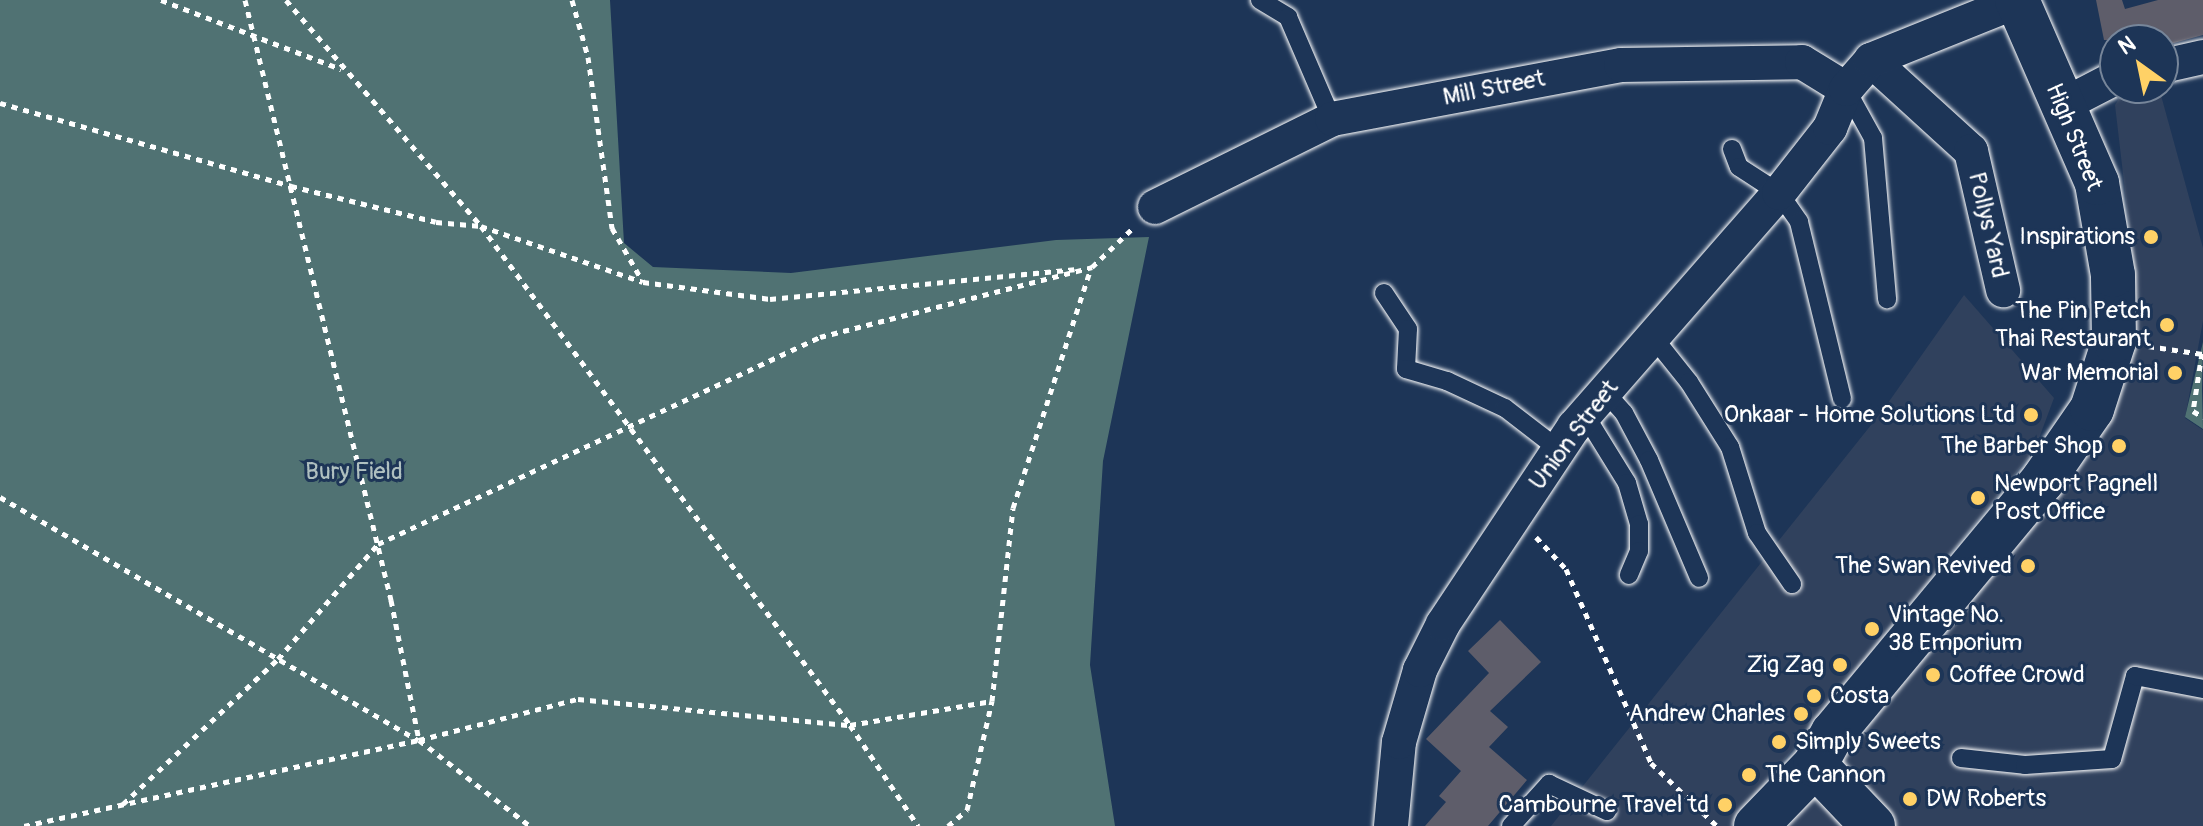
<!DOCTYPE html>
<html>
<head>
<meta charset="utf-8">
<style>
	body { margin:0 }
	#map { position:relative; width:2203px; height:826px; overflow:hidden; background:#1d3557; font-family:Pangolin,sans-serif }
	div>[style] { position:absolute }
	.built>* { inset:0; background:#30415d }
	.green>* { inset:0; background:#507273 }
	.building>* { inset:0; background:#5e5d6a }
	.path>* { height:5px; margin-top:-2.5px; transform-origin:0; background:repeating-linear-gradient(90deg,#fff 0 6px,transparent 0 12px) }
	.roads { filter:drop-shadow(0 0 2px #fff) drop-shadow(0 0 2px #fff) }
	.service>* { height:18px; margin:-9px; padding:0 9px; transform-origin:9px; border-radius:9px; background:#1d3557 }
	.minor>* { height:34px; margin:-17px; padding:0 17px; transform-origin:17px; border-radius:17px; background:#1d3557 }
	.tertiary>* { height:44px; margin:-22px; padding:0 22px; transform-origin:22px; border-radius:22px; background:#1d3557 }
	.secondary>* { height:44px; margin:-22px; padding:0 22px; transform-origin:22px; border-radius:22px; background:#1d3557 }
	.dots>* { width:22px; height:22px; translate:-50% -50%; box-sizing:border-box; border:4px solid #1d3557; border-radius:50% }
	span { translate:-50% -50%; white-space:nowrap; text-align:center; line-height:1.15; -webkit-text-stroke:6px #1d3557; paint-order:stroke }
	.street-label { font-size:24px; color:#fff }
	.poi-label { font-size:24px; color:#fff }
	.right { translate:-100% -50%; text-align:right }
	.left { translate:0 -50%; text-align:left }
	.park-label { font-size:24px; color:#b0c0c0 }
	.north { position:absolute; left:2099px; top:24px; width:80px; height:80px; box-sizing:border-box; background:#1d3557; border:2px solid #77869a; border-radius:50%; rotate:327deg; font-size:22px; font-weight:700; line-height:32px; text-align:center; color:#fff }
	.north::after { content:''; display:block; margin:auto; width:28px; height:36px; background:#ffd166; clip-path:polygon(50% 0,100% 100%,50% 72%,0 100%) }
</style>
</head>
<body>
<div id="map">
	<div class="built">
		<div style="clip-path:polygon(2126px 88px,2159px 88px,2203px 248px,2203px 321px,2185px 418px,2203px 430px,2203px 826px,1788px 826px,2063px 476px,2126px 364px,2136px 285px,2115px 105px)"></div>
		<div style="clip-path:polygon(1964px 295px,2054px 398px,2035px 449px,1731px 826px,1551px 826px,1883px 410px)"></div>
	</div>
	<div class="green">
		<div style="clip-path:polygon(0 0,610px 0,624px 243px,653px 267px,791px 273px,1056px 240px,1149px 237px,1103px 461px,1090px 665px,1115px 826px,0 826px)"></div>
		<div style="clip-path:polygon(2203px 342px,2202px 389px,2203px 429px,2185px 417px)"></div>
	</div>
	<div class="building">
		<div style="clip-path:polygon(2096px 0,2122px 0,2125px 9px,2158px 0,2203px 0,2203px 35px,2163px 46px,2163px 40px,2104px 40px)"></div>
		<div style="clip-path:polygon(1500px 620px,1541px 662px,1490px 711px,1508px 727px,1489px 747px,1527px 780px,1488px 826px,1425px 826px,1446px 802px,1439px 796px,1461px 771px,1426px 739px,1489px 673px,1468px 651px)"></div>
	</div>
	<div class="path">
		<div style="left:161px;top:0;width:193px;rotate:21deg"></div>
		<div style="left:245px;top:0;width:618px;rotate:76.32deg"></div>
		<div style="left:391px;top:600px;width:143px;rotate:78.7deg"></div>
		<div style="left:419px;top:740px;width:140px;rotate:37.8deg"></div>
		<div style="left:286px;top:0;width:298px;rotate:49.2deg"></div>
		<div style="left:481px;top:226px;width:621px;rotate:53.52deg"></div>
		<div style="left:850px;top:725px;width:122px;rotate:56deg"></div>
		<div style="left:572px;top:0;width:59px;rotate:74.3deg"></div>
		<div style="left:588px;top:57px;width:173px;rotate:82deg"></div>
		<div style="left:612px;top:228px;width:62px;rotate:60.1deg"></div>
		<div style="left:0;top:103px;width:303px;rotate:15.9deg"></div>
		<div style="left:291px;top:186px;width:149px;rotate:13.9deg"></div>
		<div style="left:436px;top:222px;width:45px;rotate:5.1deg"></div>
		<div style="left:481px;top:226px;width:171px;rotate:19.1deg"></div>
		<div style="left:643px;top:282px;width:128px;rotate:7.6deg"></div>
		<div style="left:770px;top:299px;width:306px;rotate:-5.6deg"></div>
		<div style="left:2148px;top:346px;width:55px;rotate:8.4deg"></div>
		<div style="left:2202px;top:353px;width:59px;rotate:98.8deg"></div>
		<div style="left:2193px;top:411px;width:12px;rotate:31deg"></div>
		<div style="left:0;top:497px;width:484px;rotate:30.2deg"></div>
		<div style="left:1536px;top:537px;width:44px;rotate:46.8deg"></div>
		<div style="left:1566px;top:569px;width:212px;rotate:66.3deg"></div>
		<div style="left:1651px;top:763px;width:91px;rotate:43.7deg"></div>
		<div style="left:123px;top:804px;width:212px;rotate:-43.1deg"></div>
		<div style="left:278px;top:659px;width:152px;rotate:-49deg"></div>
		<div style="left:378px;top:544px;width:488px;rotate:-25.1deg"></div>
		<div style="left:820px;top:337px;width:281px;rotate:-14.4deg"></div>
		<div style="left:1092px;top:267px;width:58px;rotate:-43.6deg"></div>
		<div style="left:24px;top:826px;width:404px;rotate:-12.3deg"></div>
		<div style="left:419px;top:740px;width:164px;rotate:-14.5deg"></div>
		<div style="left:578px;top:699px;width:273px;rotate:5.5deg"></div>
		<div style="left:850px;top:725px;width:144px;rotate:-9.6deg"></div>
		<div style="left:948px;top:826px;width:25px;rotate:-40deg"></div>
		<div style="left:967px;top:810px;width:112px;rotate:-77.1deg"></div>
		<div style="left:992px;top:701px;width:194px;rotate:-83.8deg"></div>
		<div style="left:1013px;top:508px;width:252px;rotate:-72deg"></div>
	</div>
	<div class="roads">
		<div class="service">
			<div style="left:1260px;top:0;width:33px;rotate:31deg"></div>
			<div style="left:1288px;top:17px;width:111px;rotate:66.7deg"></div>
			<div style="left:1846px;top:89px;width:56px;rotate:61.1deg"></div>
			<div style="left:1873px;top:138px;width:162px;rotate:85deg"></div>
			<div style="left:1732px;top:149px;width:19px;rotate:69deg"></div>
			<div style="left:1739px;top:167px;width:48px;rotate:33deg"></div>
			<div style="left:1779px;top:193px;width:35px;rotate:55deg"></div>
			<div style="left:1799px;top:222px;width:182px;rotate:76.3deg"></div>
			<div style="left:1384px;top:293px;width:43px;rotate:56.3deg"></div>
			<div style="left:1408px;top:329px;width:40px;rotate:92.9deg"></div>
			<div style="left:1406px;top:369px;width:43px;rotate:16.3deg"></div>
			<div style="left:1447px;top:381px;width:64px;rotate:25deg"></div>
			<div style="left:1505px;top:408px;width:67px;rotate:37.7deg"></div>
			<div style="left:1653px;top:337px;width:58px;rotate:51.3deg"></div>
			<div style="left:1689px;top:382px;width:77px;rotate:57.8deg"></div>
			<div style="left:1730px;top:447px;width:90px;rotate:72.6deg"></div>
			<div style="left:1757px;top:533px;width:62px;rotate:55.5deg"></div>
			<div style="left:1605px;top:392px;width:28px;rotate:48deg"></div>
			<div style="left:1624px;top:413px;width:53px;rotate:62deg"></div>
			<div style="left:1649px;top:460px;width:128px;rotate:67deg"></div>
			<div style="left:1585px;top:415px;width:80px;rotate:58.3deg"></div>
			<div style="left:1627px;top:483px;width:43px;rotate:73.7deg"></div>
			<div style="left:1639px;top:524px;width:27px;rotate:90deg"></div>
			<div style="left:1639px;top:551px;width:26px;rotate:113deg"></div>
			<div style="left:1961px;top:758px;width:64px;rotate:6.2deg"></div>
			<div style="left:2025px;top:765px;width:87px;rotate:-3.9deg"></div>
			<div style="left:2112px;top:759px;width:86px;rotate:-74.5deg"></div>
			<div style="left:2135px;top:676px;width:69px;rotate:10.8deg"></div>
			<div style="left:1511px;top:826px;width:57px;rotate:-47.9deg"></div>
			<div style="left:1549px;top:784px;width:64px;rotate:25deg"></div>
		</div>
		<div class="minor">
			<div style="left:1871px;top:60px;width:135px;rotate:42.3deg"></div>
			<div style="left:1971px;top:151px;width:143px;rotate:77deg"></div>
			<div style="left:2163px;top:66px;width:41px;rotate:-12.7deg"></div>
			<div style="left:2063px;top:105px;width:59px;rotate:-27.4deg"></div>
			<div style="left:1155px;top:207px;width:198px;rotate:-26.4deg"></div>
			<div style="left:1332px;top:119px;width:294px;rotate:-10.6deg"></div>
			<div style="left:1621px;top:65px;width:181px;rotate:-0.9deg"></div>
			<div style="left:1802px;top:62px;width:52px;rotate:31.5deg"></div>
			<div style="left:1391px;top:826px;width:84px;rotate:-84.6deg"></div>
			<div style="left:1399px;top:742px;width:75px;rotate:-73.7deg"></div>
			<div style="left:1420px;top:670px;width:51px;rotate:-63.4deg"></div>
			<div style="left:1443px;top:624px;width:237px;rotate:-56.4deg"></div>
			<div style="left:1574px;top:427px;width:311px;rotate:-48.8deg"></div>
			<div style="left:1779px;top:193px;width:83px;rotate:-51.9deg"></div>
			<div style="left:1830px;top:128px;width:42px;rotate:-67.7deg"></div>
			<div style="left:1846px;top:89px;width:38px;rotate:-49deg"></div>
			<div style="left:1871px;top:60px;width:158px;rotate:-21.9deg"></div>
		</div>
		<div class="tertiary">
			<div style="left:1756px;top:826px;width:85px;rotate:-46deg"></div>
		</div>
		<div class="secondary">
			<div style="left:1873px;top:826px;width:84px;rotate:-133.6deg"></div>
			<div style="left:1815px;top:765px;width:37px;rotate:-61deg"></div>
			<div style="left:1833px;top:733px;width:329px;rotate:-50.3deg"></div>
			<div style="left:2043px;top:480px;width:86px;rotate:-55.4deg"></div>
			<div style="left:2092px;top:409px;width:71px;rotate:-72.1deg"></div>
			<div style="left:2114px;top:341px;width:66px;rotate:-90.9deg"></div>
			<div style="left:2113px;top:275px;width:93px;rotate:-99.9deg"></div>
			<div style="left:2097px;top:183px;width:200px;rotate:-113.6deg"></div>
		</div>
	</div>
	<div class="dots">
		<div style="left:2151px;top:237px;background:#ffd166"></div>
		<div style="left:2167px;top:325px;background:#ffd166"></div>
		<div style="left:2175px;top:373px;background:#ffd166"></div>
		<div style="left:2031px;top:415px;background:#ffd166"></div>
		<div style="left:2119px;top:446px;background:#ffd166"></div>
		<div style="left:1978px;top:498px;background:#ffd166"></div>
		<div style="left:2028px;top:566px;background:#ffd166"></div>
		<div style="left:1872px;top:629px;background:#ffd166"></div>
		<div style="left:1840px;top:665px;background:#ffd166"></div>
		<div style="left:1933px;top:675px;background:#ffd166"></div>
		<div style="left:1814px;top:696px;background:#ffd166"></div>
		<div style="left:1801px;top:714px;background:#ffd166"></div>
		<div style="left:1779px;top:742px;background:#ffd166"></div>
		<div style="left:1749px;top:775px;background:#ffd166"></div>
		<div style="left:1910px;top:799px;background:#ffd166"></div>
		<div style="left:1725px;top:805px;background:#ffd166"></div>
	</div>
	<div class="street-label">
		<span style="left:1494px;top:88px;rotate:-11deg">Mill Street</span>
		<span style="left:2074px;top:137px;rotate:68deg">High Street</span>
		<span style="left:1988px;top:225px;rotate:77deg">Pollys Yard</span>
		<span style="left:1574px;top:435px;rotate:-53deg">Union Street</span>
	</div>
	<div class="poi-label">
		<span class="right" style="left:2135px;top:237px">Inspirations</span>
		<span class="right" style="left:2151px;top:325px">The Pin Petch<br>Thai Restaurant</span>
		<span class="right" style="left:2159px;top:373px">War Memorial</span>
		<span class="right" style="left:2015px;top:415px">Onkaar - Home Solutions Ltd</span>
		<span class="right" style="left:2103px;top:446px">The Barber Shop</span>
		<span class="left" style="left:1994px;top:498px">Newport Pagnell<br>Post Office</span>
		<span class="right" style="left:2012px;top:566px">The Swan Revived</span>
		<span class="left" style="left:1888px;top:629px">Vintage No.<br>38 Emporium</span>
		<span class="right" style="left:1824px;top:665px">Zig Zag</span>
		<span class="left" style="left:1949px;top:675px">Coffee Crowd</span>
		<span class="left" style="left:1830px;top:696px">Costa</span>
		<span class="right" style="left:1785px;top:714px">Andrew Charles</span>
		<span class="left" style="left:1795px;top:742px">Simply Sweets</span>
		<span class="left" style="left:1765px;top:775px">The Cannon</span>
		<span class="left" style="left:1926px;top:799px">DW Roberts</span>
		<span class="right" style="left:1709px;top:805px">Cambourne Travel td</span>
	</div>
	<div class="park-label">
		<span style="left:354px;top:472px">Bury Field</span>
	</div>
	<div class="north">N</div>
</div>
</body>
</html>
